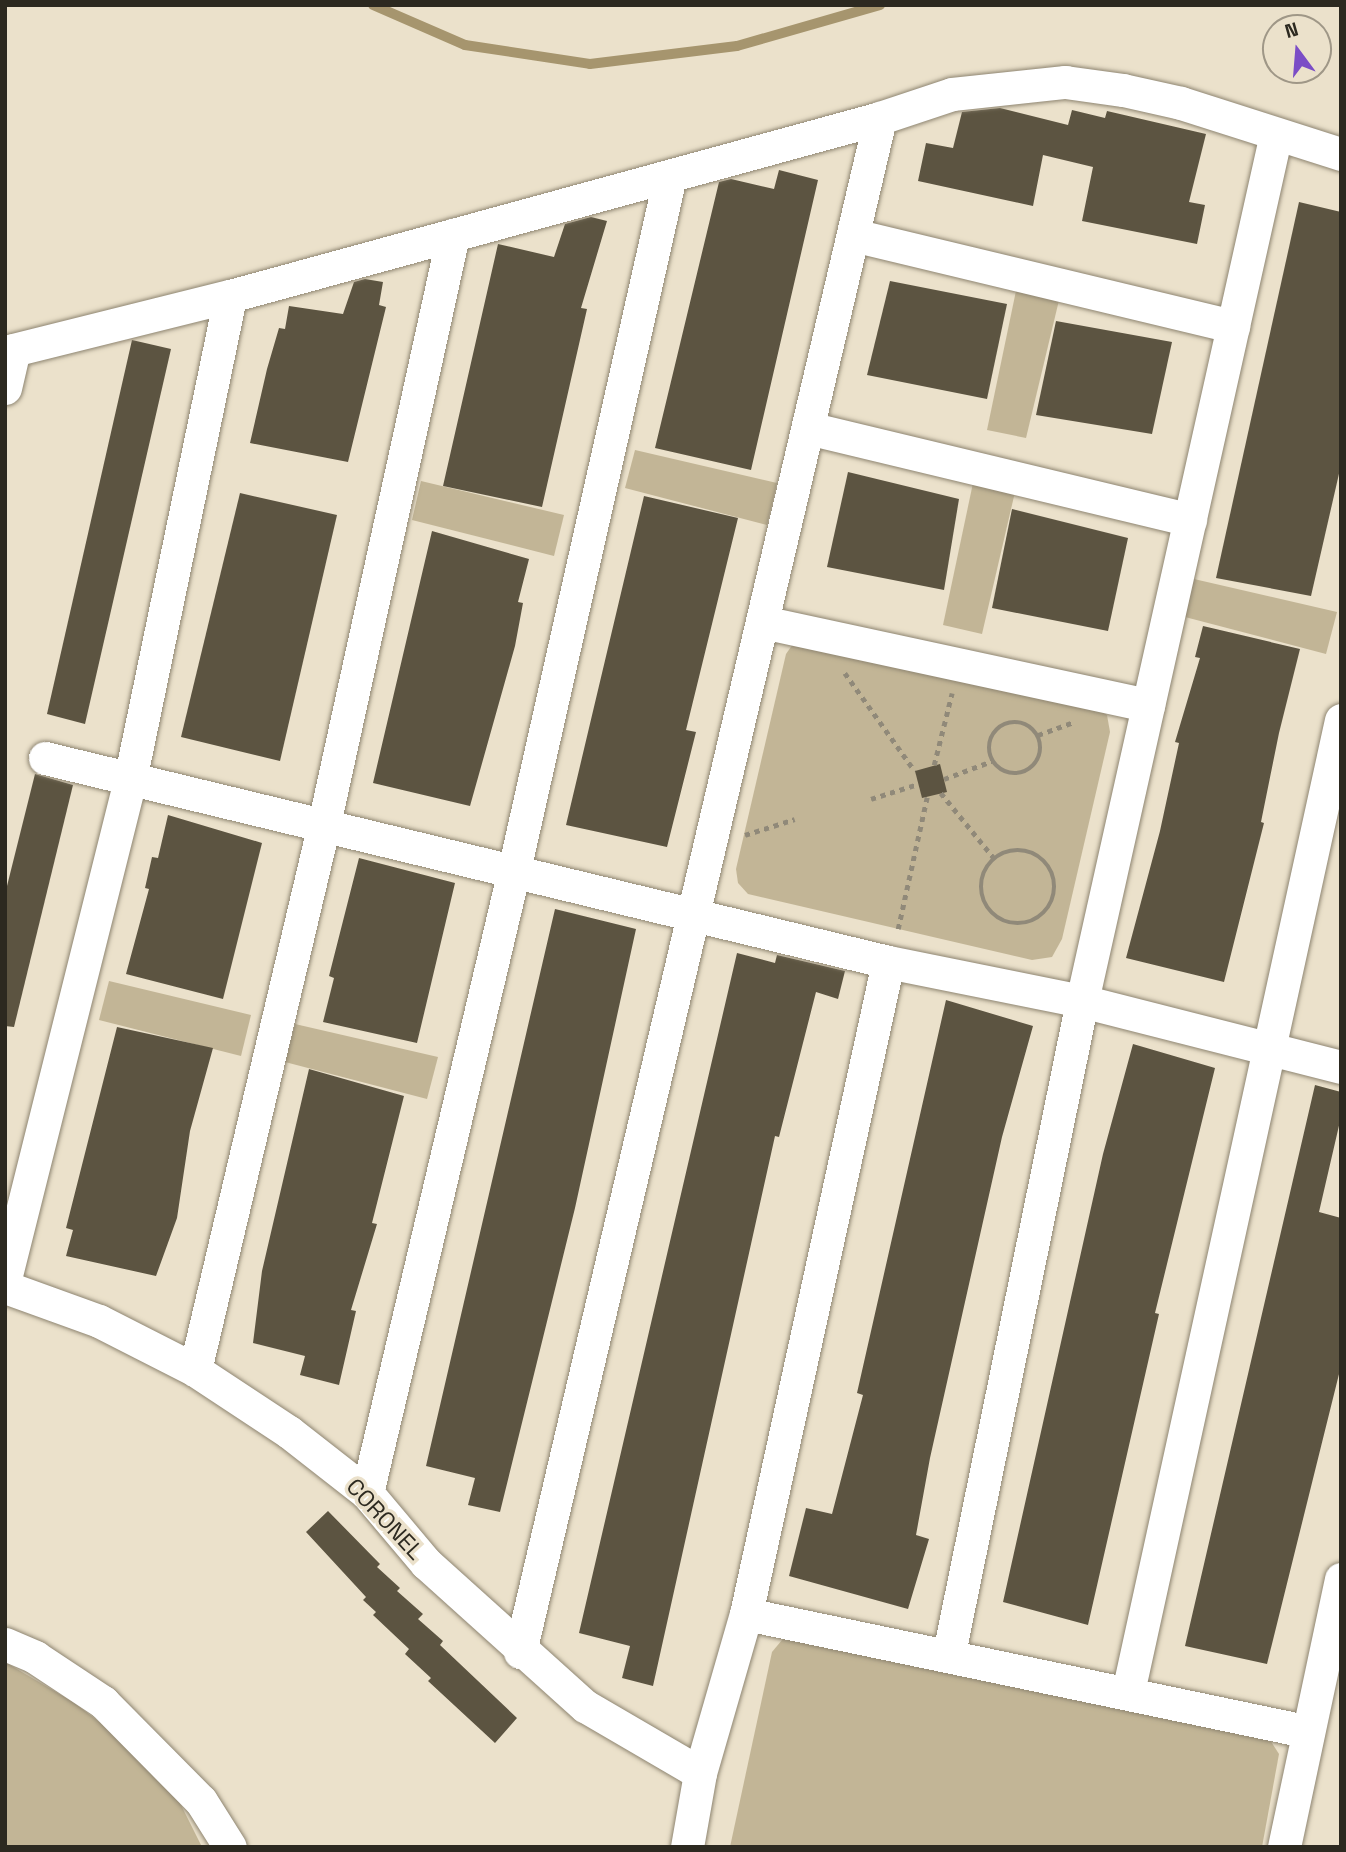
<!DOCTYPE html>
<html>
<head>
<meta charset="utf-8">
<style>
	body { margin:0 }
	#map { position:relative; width:1346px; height:1852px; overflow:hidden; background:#ebe1cb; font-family:"Space Grotesk",sans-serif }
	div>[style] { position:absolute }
	.green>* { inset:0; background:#c2b596 }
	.stream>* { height:10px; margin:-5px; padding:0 5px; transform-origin:5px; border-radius:5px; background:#a6956e }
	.building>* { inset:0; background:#5c5441 }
	.path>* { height:4.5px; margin-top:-2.25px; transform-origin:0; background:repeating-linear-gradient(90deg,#908979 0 5px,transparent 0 10px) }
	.path>.ring { margin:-2.25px; padding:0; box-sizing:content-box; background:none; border:4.5px solid #908979; border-radius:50% }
	.roads { filter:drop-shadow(0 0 2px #8e8571) drop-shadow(0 0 2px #8e8571) }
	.minor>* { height:33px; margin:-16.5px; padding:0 16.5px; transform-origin:16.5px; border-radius:16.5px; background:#fff }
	span { translate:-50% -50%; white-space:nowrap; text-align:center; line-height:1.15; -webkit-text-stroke:7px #ebe1cb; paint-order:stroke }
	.street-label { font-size:23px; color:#2c2920 }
	.frame { position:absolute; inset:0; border:7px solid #2c2920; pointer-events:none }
	.north { position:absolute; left:1262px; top:14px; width:70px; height:70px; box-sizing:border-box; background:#ebe1cb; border:2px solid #9f9787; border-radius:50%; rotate:344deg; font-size:19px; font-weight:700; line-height:28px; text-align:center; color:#2c2920 }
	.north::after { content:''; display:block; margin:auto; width:24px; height:32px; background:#7b4dc6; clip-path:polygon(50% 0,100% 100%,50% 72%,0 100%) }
</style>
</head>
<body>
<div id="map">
	<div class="green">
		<div style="clip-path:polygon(1017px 286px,1060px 296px,1026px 438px,987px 430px)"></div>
		<div style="clip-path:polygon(635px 450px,777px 483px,767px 525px,625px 488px)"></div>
		<div style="clip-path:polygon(421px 481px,564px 515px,554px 556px,412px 520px)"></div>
		<div style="clip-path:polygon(973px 483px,1015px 492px,982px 634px,943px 625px)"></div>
		<div style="clip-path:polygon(1194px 579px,1337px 612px,1326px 654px,1185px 617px)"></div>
		<div style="clip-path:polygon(793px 644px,1095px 706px,1107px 715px,1110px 732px,1062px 939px,1052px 957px,1032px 960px,748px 894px,738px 883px,736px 869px,786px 654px)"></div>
		<div style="clip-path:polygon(109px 981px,251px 1015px,241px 1056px,99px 1020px)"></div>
		<div style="clip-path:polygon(295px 1024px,438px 1057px,427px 1099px,285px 1062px)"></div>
		<div style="clip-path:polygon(787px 1634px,1268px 1737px,1279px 1754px,1262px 1847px,730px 1847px,772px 1652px)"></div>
		<div style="clip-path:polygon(5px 1662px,73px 1702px,139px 1752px,181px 1805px,202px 1847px,5px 1847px)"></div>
	</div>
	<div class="stream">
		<div style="left:373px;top:5px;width:100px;rotate:23.5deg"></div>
		<div style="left:465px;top:45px;width:126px;rotate:8.6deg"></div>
		<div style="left:590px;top:64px;width:148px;rotate:-7deg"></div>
		<div style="left:737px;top:46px;width:149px;rotate:-16deg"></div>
	</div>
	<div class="building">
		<div style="clip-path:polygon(1000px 108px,1068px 125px,1072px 110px,1105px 118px,1107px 111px,1206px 134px,1189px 202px,1205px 205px,1197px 244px,1082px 221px,1093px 167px,1043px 155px,1033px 206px,918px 181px,926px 143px,953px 148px,962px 112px)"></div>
		<div style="clip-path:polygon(779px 170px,818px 180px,751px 470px,655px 448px,719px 182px,731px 179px,774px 189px)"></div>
		<div style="clip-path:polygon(1299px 202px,1341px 212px,1341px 465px,1311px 596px,1216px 578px)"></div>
		<div style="clip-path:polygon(591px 217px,607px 221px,581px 308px,587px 309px,542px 507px,443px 486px,498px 244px,554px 257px,565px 224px)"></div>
		<div style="clip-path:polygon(365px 279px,383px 282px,379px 305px,386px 307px,348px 462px,250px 443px,267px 369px,279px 328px,285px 329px,289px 306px,343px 314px,354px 282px)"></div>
		<div style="clip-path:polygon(890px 281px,1007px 304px,987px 399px,867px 375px)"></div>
		<div style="clip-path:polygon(1056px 321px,1172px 342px,1152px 434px,1036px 415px)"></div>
		<div style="clip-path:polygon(132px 340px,171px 349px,85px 724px,47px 714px)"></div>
		<div style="clip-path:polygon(848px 472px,959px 499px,944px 590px,827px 567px)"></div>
		<div style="clip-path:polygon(240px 493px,337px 515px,280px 761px,181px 737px)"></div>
		<div style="clip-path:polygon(644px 496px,738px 518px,686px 730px,696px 732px,667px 847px,566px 825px)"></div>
		<div style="clip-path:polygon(1012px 509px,1128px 538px,1108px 631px,992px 608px)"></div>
		<div style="clip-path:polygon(432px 531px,529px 559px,518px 602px,523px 603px,515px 646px,470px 806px,373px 783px)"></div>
		<div style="clip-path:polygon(1203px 626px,1300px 649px,1279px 733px,1261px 822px,1264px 823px,1224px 982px,1126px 958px,1160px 831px,1179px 743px,1175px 742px,1200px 658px,1195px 657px)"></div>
		<div style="clip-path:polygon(940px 764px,947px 792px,922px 798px,915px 771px)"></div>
		<div style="clip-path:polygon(35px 774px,73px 785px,14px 1027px,5px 1026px,5px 894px)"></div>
		<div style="clip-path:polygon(168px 815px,262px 843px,223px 999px,126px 974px,149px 889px,145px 888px,152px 857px,158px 858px)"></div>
		<div style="clip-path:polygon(359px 858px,455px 883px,417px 1043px,323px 1022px,334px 978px,329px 976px)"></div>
		<div style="clip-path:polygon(555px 909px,636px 929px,575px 1208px,500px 1512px,468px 1505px,475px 1478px,426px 1466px)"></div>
		<div style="clip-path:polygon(737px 953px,775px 963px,777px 955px,845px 971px,838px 999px,816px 992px,779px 1137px,775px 1136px,653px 1686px,622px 1678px,630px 1646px,579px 1633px)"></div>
		<div style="clip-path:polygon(946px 1000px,1033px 1026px,1002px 1137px,930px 1458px,916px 1535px,929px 1539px,908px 1609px,789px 1576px,806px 1508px,832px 1514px,863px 1395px,857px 1393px)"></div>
		<div style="clip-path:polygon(117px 1027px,213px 1048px,190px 1131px,177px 1218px,156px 1276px,66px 1256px,73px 1230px,66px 1228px)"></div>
		<div style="clip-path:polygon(1133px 1044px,1215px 1068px,1155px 1313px,1159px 1314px,1088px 1625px,1003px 1602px,1103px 1154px)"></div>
		<div style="clip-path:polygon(309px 1069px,404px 1096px,372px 1223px,377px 1224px,351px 1310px,356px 1311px,339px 1385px,300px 1375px,305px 1356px,253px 1343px,262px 1271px)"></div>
		<div style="clip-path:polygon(1315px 1085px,1341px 1092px,1341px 1117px,1319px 1212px,1341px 1218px,1341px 1366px,1267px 1664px,1185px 1646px)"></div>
		<div style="clip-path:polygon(328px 1511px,380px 1564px,377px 1567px,400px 1588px,397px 1591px,423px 1614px,418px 1619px,443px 1641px,440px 1645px,517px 1718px,495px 1743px,428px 1681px,431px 1678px,405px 1654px,409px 1649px,373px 1615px,376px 1612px,363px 1600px,366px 1597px,306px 1532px)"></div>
	</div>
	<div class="path">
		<div style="left:845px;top:673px;width:120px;rotate:54.5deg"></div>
		<div class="ring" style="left:989px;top:722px;width:47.5px;height:47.5px"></div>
		<div style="left:1038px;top:735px;width:37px;rotate:-20deg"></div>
		<div style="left:934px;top:765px;width:74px;rotate:-76deg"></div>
		<div style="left:944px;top:779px;width:51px;rotate:-20.6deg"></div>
		<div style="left:941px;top:793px;width:84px;rotate:50.8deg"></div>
		<div style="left:871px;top:799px;width:49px;rotate:-17.7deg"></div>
		<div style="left:745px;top:835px;width:52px;rotate:-17.7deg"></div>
		<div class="ring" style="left:981px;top:850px;width:69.5px;height:69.5px"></div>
		<div style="left:898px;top:929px;width:135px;rotate:-77.6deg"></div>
	</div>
	<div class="roads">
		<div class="minor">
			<div style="left:853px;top:235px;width:391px;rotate:13.5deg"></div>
			<div style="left:5px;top:352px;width:232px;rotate:-14deg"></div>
			<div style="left:230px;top:296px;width:674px;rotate:-15.31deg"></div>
			<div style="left:880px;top:118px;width:76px;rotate:-18.4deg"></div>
			<div style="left:952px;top:94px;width:114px;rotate:-6.1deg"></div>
			<div style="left:1065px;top:82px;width:59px;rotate:7.9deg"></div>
			<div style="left:1123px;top:90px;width:59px;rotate:12.6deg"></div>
			<div style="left:1181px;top:103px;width:168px;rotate:17.7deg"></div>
			<div style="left:5px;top:388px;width:39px;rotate:-77deg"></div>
			<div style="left:808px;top:428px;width:393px;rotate:13.5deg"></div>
			<div style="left:763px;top:622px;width:394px;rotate:12.2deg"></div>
			<div style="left:45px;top:758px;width:867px;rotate:13.6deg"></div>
			<div style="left:888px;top:962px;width:198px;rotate:11.4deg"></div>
			<div style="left:1082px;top:1001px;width:267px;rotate:14.3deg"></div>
			<div style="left:5px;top:1279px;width:514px;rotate:-75.94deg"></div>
			<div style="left:130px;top:780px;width:494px;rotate:-78.3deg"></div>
			<div style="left:5px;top:1287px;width:100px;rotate:19.9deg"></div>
			<div style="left:99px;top:1321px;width:108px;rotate:27deg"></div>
			<div style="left:195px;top:1370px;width:113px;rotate:33.4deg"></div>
			<div style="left:289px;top:1432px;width:99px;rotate:38deg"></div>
			<div style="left:367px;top:1493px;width:92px;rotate:49.9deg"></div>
			<div style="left:426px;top:1563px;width:214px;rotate:42deg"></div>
			<div style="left:585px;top:1706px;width:133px;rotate:30.2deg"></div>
			<div style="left:195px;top:1370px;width:561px;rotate:-76.71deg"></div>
			<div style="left:324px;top:824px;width:603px;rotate:-77.65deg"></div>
			<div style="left:367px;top:1493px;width:640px;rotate:-76.72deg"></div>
			<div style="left:514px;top:870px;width:711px;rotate:-77.33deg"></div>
			<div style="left:746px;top:1614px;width:571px;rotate:11.82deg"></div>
			<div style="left:5px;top:1644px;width:33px;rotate:23deg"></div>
			<div style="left:35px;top:1657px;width:82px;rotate:33.5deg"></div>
			<div style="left:103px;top:1702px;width:139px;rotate:45.3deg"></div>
			<div style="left:201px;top:1801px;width:54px;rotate:57.8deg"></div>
			<div style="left:520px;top:1652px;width:1576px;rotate:-76.79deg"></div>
			<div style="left:949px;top:1653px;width:665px;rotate:-78.47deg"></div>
			<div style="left:1082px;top:1001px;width:888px;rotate:-77.39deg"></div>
			<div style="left:1128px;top:1692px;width:995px;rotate:-77.64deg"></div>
			<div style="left:687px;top:1847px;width:75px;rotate:-80deg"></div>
			<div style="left:700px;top:1773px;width:166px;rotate:-73.9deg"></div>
			<div style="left:746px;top:1614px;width:667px;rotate:-77.71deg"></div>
			<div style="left:1284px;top:1847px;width:274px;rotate:-78deg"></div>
		</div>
	</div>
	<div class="street-label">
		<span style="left:385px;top:1519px;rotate:47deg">CORONEL</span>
	</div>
	<div class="frame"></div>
	<div class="north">N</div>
</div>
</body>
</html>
